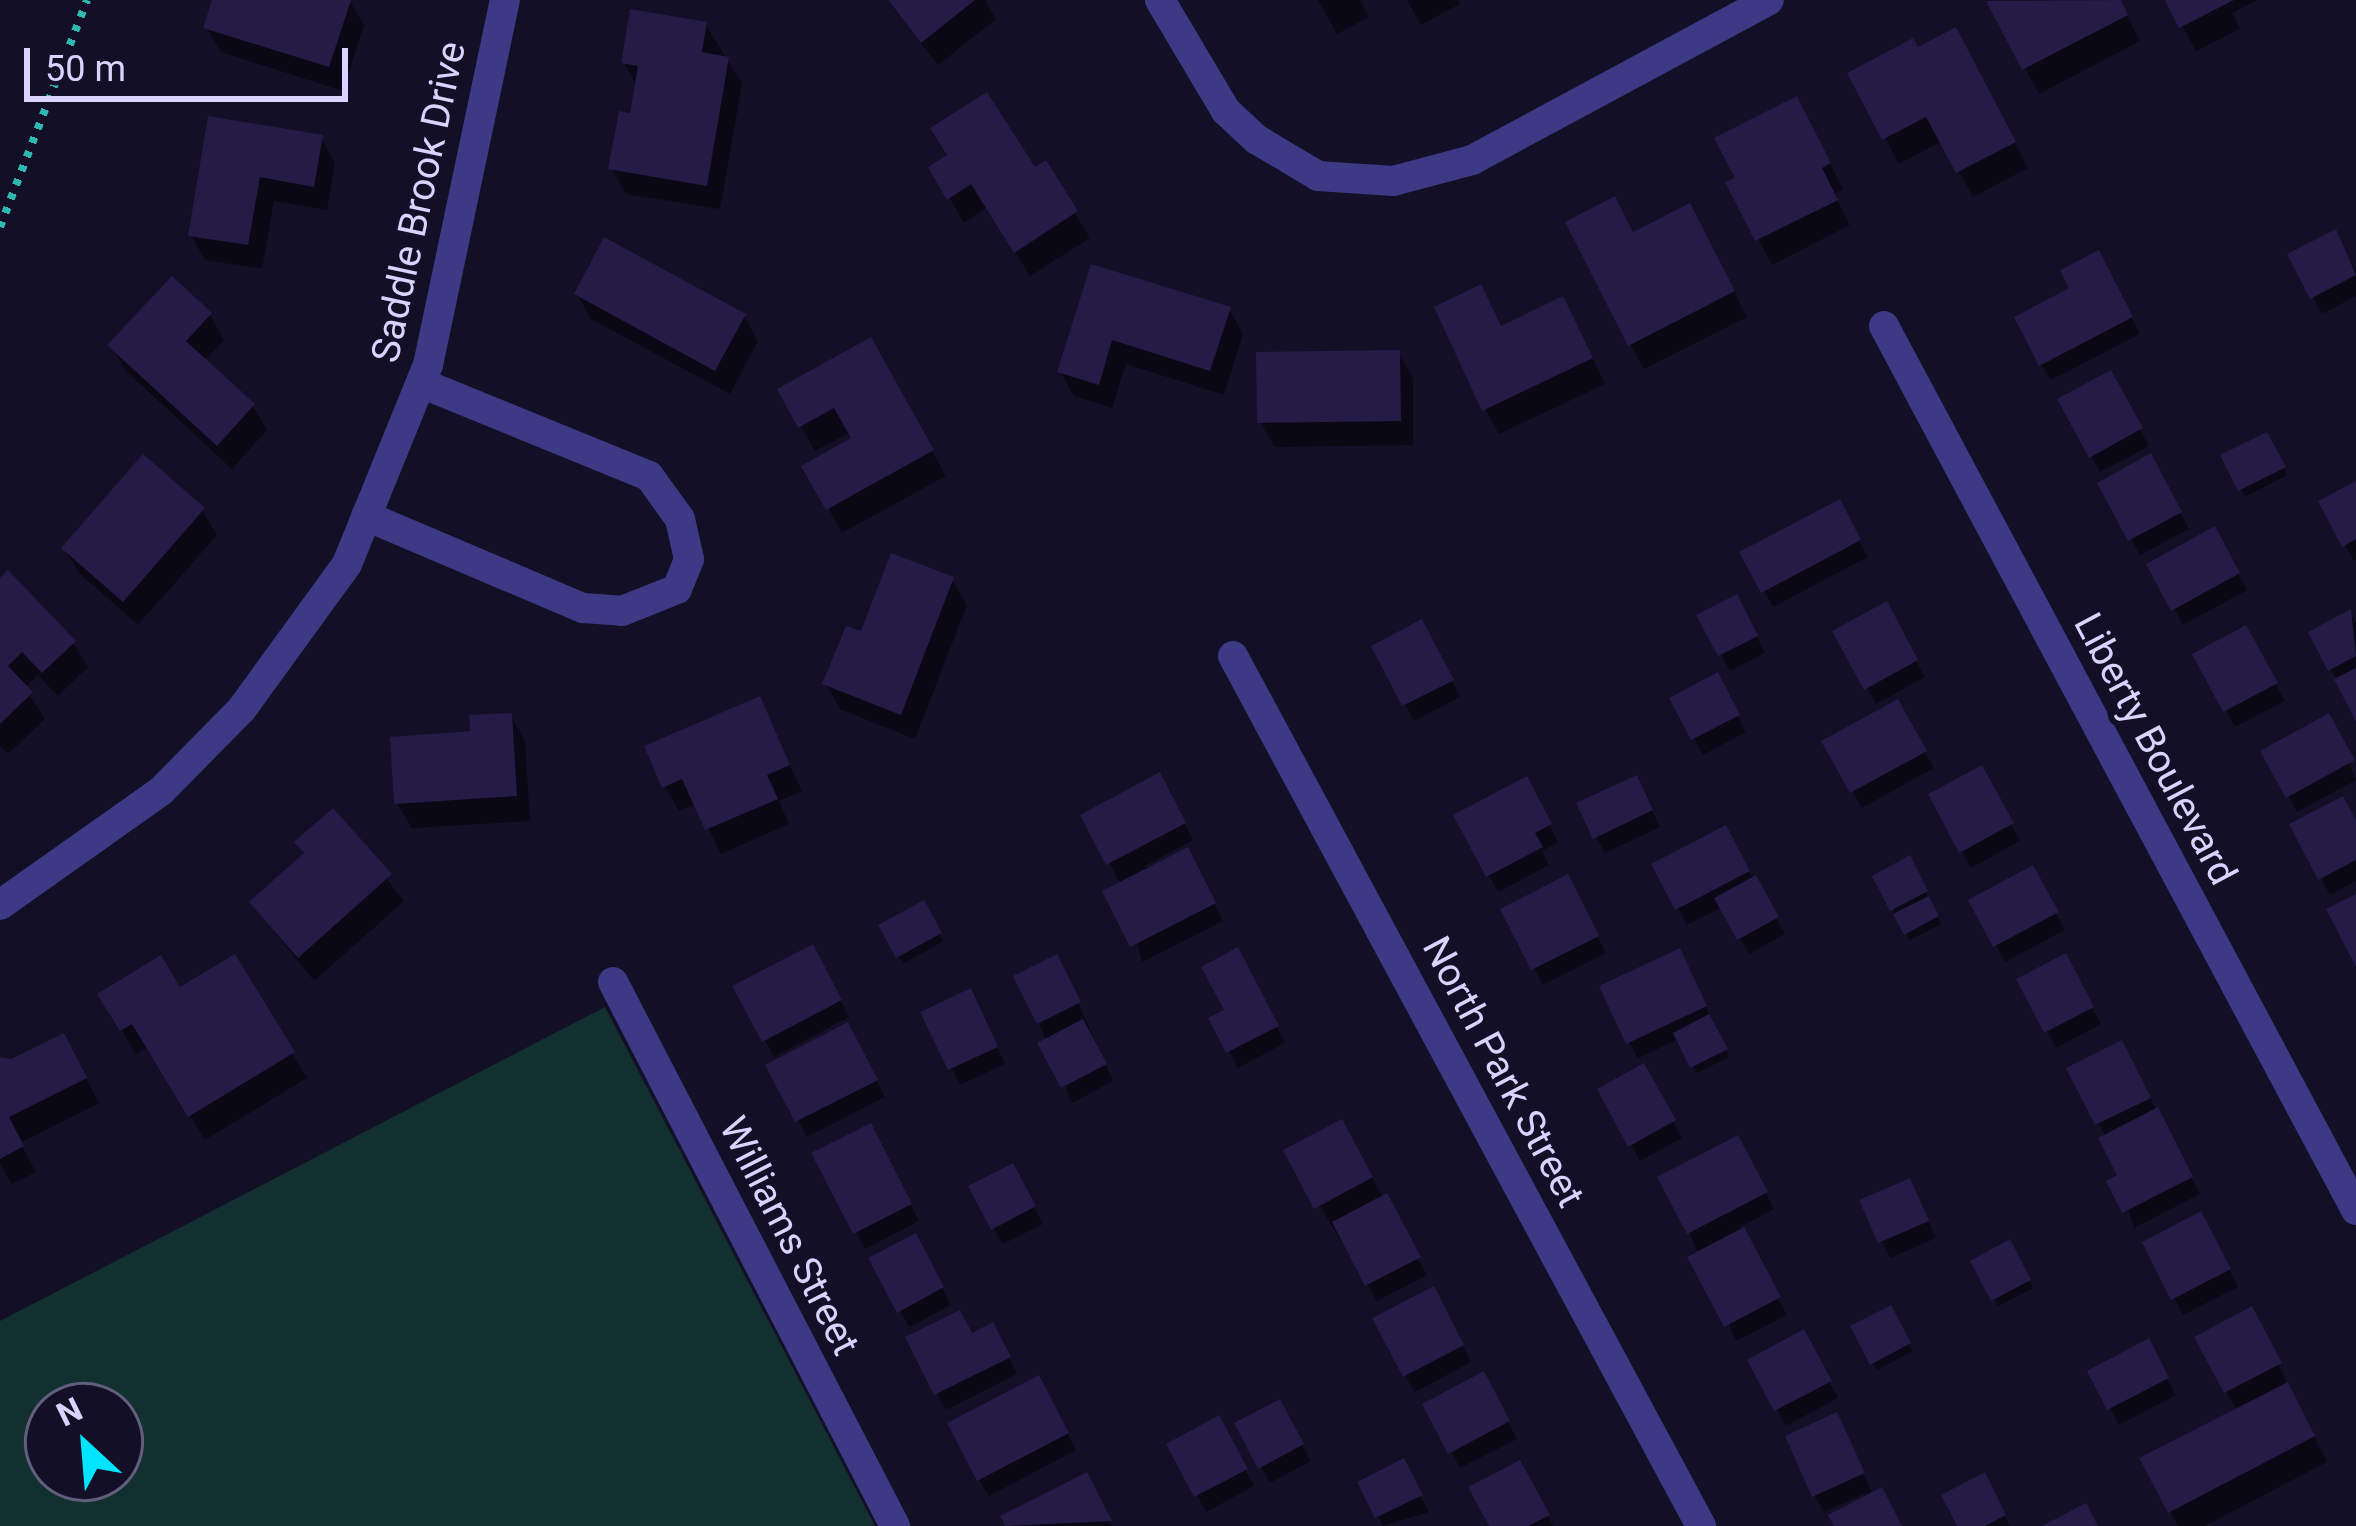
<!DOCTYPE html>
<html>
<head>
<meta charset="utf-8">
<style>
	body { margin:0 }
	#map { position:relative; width:2356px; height:1526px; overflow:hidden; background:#130f26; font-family:Roboto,sans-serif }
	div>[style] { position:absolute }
	.green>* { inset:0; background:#12302f }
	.shadow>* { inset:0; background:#0007 }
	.building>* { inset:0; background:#241b47 }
	.path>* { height:8px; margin-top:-4px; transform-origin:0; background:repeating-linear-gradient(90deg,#2fb8b0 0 6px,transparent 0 15px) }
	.minor>* { height:30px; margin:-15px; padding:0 15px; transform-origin:15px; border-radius:15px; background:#3d3a85 }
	span { translate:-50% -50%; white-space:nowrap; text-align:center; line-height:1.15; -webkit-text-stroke:12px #130f26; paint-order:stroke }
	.street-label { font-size:39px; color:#d9d4ff }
	.north { position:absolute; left:24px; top:1382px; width:120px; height:120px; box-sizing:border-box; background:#130f26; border:3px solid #625e7d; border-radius:50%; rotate:334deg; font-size:33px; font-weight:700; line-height:48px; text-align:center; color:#d9d4ff }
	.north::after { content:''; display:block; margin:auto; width:42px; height:54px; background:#00e5ff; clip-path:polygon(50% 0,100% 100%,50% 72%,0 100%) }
	.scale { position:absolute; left:24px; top:48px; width:324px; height:54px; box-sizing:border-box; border:6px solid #d9d4ff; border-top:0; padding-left:15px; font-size:36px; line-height:42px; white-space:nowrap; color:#d9d4ff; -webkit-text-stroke:9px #130f26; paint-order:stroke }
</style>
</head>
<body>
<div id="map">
	<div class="green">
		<div style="clip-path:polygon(evenodd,605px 1007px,875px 1526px,0 1526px,0 1321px,605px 1007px,48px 1406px,120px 1406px,120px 1478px,48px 1478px,48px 1406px)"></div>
	</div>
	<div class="shadow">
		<div style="clip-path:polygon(215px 0,349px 0,364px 25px,343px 91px,221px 52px,206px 27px)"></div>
		<div style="clip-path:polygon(887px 0,985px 0,996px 19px,938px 65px)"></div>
		<div style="clip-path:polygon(1318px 0,1360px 0,1369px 17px,1337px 34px)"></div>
		<div style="clip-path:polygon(1407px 0,1458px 0,1460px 4px,1421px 25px)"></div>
		<div style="clip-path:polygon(2119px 0,2140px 41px,2039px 94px,1990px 3px)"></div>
		<div style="clip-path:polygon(2168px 0,2257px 0,2232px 13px,2240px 29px,2196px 51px)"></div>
		<div style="clip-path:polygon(706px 25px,742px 84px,720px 209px,626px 194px,612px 169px,637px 87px,624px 62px)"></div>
		<div style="clip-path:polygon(1917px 51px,1969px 56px,2028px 168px,1973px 197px,1942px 141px,1899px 164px,1851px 74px)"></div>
		<div style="clip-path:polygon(211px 120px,321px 138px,335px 163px,327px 210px,274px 201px,262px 269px,205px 260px,191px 235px)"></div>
		<div style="clip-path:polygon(1810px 124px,1843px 189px,1834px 194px,1850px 225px,1772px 265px,1729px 183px)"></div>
		<div style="clip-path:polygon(1045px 165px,1090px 238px,1030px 276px,987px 207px,964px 223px,932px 168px,1034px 172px)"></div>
		<div style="clip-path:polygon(1704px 232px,1747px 317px,1644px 369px,1630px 344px,1633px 235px)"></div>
		<div style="clip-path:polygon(2335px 233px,2356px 272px,2356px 296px,2322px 314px,2291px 255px)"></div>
		<div style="clip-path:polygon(1093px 267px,1229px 309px,1243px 334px,1224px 395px,1126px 364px,1112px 408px,1074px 396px,1060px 371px)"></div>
		<div style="clip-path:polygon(2107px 270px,2140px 334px,2051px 380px,2041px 364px)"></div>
		<div style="clip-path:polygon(577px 294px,744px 316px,758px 341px,730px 394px,591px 319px)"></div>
		<div style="clip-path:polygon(210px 315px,224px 340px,204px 361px,253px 406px,267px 430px,232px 469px,125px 370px,111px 345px)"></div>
		<div style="clip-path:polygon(1576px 325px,1605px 384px,1499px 434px,1485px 409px)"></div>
		<div style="clip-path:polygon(870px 341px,946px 476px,842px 533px,805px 467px,855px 439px,851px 432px,815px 451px,781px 390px)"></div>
		<div style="clip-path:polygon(1398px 353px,1413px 378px,1413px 445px,1275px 447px,1260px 422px)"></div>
		<div style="clip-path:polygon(2110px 374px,2149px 446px,2100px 472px,2061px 400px)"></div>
		<div style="clip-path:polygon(2266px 436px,2287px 475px,2245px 497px,2224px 457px)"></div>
		<div style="clip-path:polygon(2150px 457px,2189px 529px,2140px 555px,2101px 484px)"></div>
		<div style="clip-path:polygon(2356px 484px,2356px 560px,2354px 561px,2322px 502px)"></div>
		<div style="clip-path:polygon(1838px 503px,1868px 557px,1773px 607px,1743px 553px)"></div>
		<div style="clip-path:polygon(202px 510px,217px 535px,138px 625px,79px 573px,64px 548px)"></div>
		<div style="clip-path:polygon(2214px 530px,2247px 590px,2183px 625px,2150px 565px)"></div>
		<div style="clip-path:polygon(952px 580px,967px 605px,915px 739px,840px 709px,826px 684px,862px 635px)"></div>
		<div style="clip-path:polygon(0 582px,73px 643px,88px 667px,58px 696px,38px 675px,25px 688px,45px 719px,8px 754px,0 746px)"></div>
		<div style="clip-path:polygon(1885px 605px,1925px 677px,1876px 704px,1836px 632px)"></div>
		<div style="clip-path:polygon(2350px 613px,2356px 623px,2356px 716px,2312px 633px)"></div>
		<div style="clip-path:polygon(1745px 614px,1765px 653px,1730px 671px,1700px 616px)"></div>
		<div style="clip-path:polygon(2245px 629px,2285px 701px,2235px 727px,2196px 655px)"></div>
		<div style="clip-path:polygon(1431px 640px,1460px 697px,1414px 721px,1375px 647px)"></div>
		<div style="clip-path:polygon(1726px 693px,1746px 732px,1703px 755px,1673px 699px)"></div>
		<div style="clip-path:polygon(759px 700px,802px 791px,779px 801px,789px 824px,721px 854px,696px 803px,679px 811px,665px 786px)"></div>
		<div style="clip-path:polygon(1897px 703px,1934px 768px,1862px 808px,1825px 742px)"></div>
		<div style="clip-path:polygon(511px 716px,525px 741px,530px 821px,412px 828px,397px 803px,473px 734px)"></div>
		<div style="clip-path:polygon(2328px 717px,2356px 780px,2297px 812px,2264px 752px)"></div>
		<div style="clip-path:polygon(1981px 769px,2020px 841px,1971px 868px,1932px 796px)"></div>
		<div style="clip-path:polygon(1525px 780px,1558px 842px,1542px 851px,1549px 865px,1498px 892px,1457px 816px)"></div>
		<div style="clip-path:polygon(1169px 792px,1193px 840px,1143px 867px,1196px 868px,1223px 921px,1142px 962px,1121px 885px,1084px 816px)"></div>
		<div style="clip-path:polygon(1645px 795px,1660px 827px,1605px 853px,1596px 837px)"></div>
		<div style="clip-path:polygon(333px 812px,404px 901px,314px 981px,252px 903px,306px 855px)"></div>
		<div style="clip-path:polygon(2293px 825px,2356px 825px,2356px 881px,2330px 895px)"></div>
		<div style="clip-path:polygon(1725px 829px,1785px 934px,1749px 954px,1722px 907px,1687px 925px,1655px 865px)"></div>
		<div style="clip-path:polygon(1909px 859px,1941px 924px,1910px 940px,1893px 910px)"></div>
		<div style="clip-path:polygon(2032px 869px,2065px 930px,2005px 962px,1972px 902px)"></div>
		<div style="clip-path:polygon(1576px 894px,1606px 953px,1543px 985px,1504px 910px)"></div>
		<div style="clip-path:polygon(923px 904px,943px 941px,903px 964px,882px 926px)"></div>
		<div style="clip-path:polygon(2065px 957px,2101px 1024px,2056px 1048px,2020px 980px)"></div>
		<div style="clip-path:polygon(234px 958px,307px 1078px,205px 1140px,148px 1047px,136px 1054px,101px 995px,179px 991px)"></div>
		<div style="clip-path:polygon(822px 964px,849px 1017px,774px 1057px,737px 988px)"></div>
		<div style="clip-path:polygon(1246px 967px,1285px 1043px,1238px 1068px,1212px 1019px,1228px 1011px)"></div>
		<div style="clip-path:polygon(1688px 968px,1729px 1057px,1697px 1073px,1679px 1039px,1638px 1058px,1629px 1042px)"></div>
		<div style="clip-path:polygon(1065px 974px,1113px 1081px,1072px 1103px,1039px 1023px)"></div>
		<div style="clip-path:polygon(979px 1008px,1005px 1064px,960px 1085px,924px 1013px)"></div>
		<div style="clip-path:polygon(856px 1042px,885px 1097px,807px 1137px,769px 1066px)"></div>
		<div style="clip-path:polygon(2130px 1060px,2200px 1194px,2134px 1228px,2106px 1137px,2070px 1069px)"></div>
		<div style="clip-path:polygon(77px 1061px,99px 1103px,20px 1143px,36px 1172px,12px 1184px,0 1164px,0 1065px)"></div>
		<div style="clip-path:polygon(1643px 1067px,1682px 1138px,1640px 1161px,1601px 1091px)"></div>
		<div style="clip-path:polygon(1341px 1123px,1427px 1275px,1377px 1301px,1287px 1151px)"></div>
		<div style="clip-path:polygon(879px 1143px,919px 1221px,865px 1249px,815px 1155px)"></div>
		<div style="clip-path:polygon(1746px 1155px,1774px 1209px,1740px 1227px,1787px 1315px,1736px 1341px,1689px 1232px)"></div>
		<div style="clip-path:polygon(1012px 1167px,1043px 1224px,1003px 1244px,993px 1228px)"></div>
		<div style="clip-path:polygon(1918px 1198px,1936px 1238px,1890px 1258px,1863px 1202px)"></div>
		<div style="clip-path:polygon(2210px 1231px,2238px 1287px,2183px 1315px,2146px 1243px)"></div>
		<div style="clip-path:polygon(915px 1237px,951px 1305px,909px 1327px,872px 1259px)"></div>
		<div style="clip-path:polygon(2009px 1243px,2033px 1288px,1998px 1306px,1974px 1262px)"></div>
		<div style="clip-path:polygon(1442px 1306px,1471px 1362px,1415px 1392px,1405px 1376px)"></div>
		<div style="clip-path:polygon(1890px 1309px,1913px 1351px,1877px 1370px,1854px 1328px)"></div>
		<div style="clip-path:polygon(2251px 1310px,2327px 1462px,2205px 1526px,2178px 1526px,2143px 1459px,2237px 1411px,2198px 1339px)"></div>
		<div style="clip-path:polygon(1803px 1333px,1838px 1398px,1786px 1426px,1751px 1361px)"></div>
		<div style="clip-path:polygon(1001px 1342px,1017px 1374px,946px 1410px,937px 1394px)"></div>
		<div style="clip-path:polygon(2147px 1342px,2176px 1395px,2119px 1425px,2091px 1372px)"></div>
		<div style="clip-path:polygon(1483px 1375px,1517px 1439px,1460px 1468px,1426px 1405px)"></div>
		<div style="clip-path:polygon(1047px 1395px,1076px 1450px,989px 1496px,979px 1480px)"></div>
		<div style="clip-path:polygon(1279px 1403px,1311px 1461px,1270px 1483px,1238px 1425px)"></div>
		<div style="clip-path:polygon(1218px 1419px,1254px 1486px,1206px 1512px,1170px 1445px)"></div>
		<div style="clip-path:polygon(1845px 1432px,1873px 1495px,1900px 1526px,1837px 1526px,1868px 1492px,1824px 1512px,1815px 1496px)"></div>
		<div style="clip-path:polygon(1402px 1462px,1429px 1512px,1383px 1526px,1361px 1483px)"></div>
		<div style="clip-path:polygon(1519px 1464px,1553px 1526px,1492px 1526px)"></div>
		<div style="clip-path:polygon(1983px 1476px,2010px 1526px,1960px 1526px)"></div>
		<div style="clip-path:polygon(1095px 1493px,1112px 1526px,1008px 1526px,1004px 1518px)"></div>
	</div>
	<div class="building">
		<div style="clip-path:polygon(212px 0,351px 0,329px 67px,203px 28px)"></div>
		<div style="clip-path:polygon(888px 0,975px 0,921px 43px)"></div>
		<div style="clip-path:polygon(2121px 0,2128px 15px,2022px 70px,1986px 1px)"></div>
		<div style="clip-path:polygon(2165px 0,2234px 0,2179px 28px)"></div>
		<div style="clip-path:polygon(630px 9px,707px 22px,702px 52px,729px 57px,707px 186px,608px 169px,619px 111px,630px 113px,638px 66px,621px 63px)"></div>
		<div style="clip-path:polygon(1956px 27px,2016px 142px,1956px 173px,1926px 117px,1882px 140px,1847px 73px,1913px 38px,1918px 47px)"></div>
		<div style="clip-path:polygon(987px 92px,1035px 167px,1046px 160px,1078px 211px,1014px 253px,971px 184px,947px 200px,928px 167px,947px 155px,930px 128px)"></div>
		<div style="clip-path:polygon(1797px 96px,1831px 163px,1822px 168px,1838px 200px,1755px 241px,1725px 182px,1735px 178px,1714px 138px)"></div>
		<div style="clip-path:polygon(208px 116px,323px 135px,314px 187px,260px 177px,248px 245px,188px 236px)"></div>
		<div style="clip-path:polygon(1615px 196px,1633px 232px,1690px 203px,1735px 291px,1628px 346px,1565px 222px)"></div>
		<div style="clip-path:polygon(2336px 229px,2356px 275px,2310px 299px,2287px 254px)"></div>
		<div style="clip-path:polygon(604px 237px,746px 314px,715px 371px,574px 294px)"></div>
		<div style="clip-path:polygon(2099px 250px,2133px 317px,2039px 366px,2014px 317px,2069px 288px,2060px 270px)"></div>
		<div style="clip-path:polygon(1091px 264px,1231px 307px,1210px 371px,1112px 340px,1099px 385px,1057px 372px)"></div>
		<div style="clip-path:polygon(172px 276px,212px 313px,186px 341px,255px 404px,217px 446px,107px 345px)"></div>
		<div style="clip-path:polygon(1481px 284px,1501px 326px,1563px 296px,1593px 358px,1482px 411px,1434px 307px)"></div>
		<div style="clip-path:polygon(871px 337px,934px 450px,826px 510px,801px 466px,851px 438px,834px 408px,798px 428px,777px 389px)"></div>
		<div style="clip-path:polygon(1400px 350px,1401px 421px,1257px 423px,1256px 352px)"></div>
		<div style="clip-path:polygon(2111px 370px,2143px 428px,2089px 458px,2057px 399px)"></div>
		<div style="clip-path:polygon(2267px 432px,2286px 467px,2238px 491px,2220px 455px)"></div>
		<div style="clip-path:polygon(2151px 453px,2182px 512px,2128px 541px,2097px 483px)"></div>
		<div style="clip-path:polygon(143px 454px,205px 508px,123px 602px,61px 548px)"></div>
		<div style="clip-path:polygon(2356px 481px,2356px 539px,2342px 547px,2318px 501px)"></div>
		<div style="clip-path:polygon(1840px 499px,1861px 540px,1761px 593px,1739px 552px)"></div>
		<div style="clip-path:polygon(2215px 526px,2240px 573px,2171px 611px,2146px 564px)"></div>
		<div style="clip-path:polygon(891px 553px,954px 577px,901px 715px,822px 684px,846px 626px,861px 631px)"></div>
		<div style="clip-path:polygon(8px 570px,76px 641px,42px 673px,22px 652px,8px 666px,33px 692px,0 724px,0 578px)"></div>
		<div style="clip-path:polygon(1737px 594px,1758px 636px,1718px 656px,1696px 615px)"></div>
		<div style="clip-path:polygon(1887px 601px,1918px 660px,1864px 690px,1832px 631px)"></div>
		<div style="clip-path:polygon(2351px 609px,2356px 656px,2328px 671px,2308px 632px)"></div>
		<div style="clip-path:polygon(1422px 619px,1454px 680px,1402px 706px,1371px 646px)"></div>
		<div style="clip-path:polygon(2246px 625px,2278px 683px,2223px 712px,2192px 654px)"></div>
		<div style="clip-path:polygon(2356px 668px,2356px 722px,2334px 679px)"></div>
		<div style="clip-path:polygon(1718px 672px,1740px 715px,1691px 740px,1669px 698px)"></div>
		<div style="clip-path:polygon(760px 696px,790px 765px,767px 775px,778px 799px,705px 830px,682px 779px,662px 788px,644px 746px)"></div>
		<div style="clip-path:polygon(1898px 699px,1927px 751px,1850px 793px,1821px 741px)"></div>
		<div style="clip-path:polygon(512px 713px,517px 796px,394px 804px,390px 737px,470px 731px,469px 715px)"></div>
		<div style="clip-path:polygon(2329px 713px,2355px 760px,2286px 798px,2260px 751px)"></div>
		<div style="clip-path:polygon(1982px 765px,2014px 823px,1959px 853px,1928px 794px)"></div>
		<div style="clip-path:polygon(1160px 772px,1186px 823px,1106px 865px,1080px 815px)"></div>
		<div style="clip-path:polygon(1637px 775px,1653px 810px,1593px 839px,1576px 803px)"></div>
		<div style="clip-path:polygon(1527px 776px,1552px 824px,1535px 833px,1543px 847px,1486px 877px,1453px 815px)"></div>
		<div style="clip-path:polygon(2343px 796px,2356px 820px,2356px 860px,2318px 880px,2289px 824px)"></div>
		<div style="clip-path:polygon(333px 808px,392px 874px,298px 958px,249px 902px,304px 853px,294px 842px)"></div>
		<div style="clip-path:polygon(1726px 825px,1750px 871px,1675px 910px,1651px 864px)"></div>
		<div style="clip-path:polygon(1188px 847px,1216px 903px,1130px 947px,1102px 891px)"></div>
		<div style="clip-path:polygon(1910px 855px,1928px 891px,1890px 911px,1872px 876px)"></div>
		<div style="clip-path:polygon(2033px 865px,2059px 912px,1993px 947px,1968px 900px)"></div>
		<div style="clip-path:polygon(1568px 874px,1599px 936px,1531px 970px,1500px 909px)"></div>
		<div style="clip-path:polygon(1756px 875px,1779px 917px,1737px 940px,1714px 898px)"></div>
		<div style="clip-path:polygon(2356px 894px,2356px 967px,2326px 909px)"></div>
		<div style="clip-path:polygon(1929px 896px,1939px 916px,1904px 935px,1893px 914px)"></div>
		<div style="clip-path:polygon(924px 900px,942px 933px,896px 958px,878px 925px)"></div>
		<div style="clip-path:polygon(813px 944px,842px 1000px,762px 1042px,732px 986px)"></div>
		<div style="clip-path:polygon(1238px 947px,1279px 1026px,1226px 1053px,1208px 1018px,1224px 1010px,1201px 967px)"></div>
		<div style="clip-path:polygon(1680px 948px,1707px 1006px,1626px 1044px,1599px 986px)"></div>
		<div style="clip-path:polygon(2066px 953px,2094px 1007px,2044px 1033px,2016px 979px)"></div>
		<div style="clip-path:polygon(235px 954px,295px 1052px,188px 1117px,132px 1024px,120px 1031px,97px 994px,161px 955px,180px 987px)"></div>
		<div style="clip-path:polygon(1057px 954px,1081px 1002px,1037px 1024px,1013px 976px)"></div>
		<div style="clip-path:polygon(971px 988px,998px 1047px,948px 1070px,920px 1012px)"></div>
		<div style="clip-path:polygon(1709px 1014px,1728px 1049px,1690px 1068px,1673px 1033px)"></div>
		<div style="clip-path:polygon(1083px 1019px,1107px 1064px,1061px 1088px,1037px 1043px)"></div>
		<div style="clip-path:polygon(848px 1022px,878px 1080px,795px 1122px,765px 1065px)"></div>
		<div style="clip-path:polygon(64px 1033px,87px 1078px,9px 1117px,24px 1146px,0 1159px,0 1057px,11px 1059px)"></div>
		<div style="clip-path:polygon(2122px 1040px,2151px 1098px,2095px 1125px,2066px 1068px)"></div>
		<div style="clip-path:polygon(1644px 1063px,1676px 1120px,1628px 1147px,1597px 1089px)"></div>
		<div style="clip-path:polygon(2158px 1107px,2193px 1177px,2122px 1213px,2106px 1181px,2117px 1175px,2098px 1138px)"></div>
		<div style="clip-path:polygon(1342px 1119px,1373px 1177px,1314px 1209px,1283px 1150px)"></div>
		<div style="clip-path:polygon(871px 1123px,912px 1204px,853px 1234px,811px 1153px)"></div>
		<div style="clip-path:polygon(1738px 1135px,1768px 1192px,1687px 1234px,1657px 1177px)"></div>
		<div style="clip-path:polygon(1013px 1163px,1036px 1206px,991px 1230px,968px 1186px)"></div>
		<div style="clip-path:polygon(1910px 1178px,1929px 1221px,1878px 1243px,1859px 1200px)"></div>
		<div style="clip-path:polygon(1387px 1193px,1421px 1257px,1365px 1286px,1332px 1222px)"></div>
		<div style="clip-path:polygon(2201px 1211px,2231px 1269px,2171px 1300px,2142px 1242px)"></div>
		<div style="clip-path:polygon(1744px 1227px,1781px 1297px,1724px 1327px,1687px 1257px)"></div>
		<div style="clip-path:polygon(916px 1233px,944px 1287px,897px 1313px,868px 1258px)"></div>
		<div style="clip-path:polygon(2010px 1239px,2031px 1280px,1991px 1301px,1970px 1261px)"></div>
		<div style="clip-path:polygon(1434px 1286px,1464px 1345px,1403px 1377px,1372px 1318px)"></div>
		<div style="clip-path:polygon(1891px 1305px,1911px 1343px,1870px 1365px,1850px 1326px)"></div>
		<div style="clip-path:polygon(2252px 1306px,2282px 1363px,2224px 1393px,2194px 1337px)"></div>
		<div style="clip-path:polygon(960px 1310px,972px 1333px,993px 1322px,1011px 1357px,934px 1395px,905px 1337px)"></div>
		<div style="clip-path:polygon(1804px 1329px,1832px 1381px,1774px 1411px,1747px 1360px)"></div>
		<div style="clip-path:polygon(2149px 1338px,2169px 1378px,2107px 1410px,2087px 1371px)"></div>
		<div style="clip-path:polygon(1484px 1371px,1510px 1421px,1448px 1454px,1422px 1404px)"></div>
		<div style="clip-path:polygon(1039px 1375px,1069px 1433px,977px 1481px,947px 1423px)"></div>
		<div style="clip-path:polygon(2288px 1382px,2315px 1436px,2168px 1513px,2139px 1458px)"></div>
		<div style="clip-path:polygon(1280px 1399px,1304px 1444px,1258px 1469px,1234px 1423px)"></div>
		<div style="clip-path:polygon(1837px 1412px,1865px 1473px,1812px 1497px,1785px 1436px)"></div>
		<div style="clip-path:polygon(1219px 1415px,1248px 1469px,1194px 1497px,1166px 1444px)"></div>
		<div style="clip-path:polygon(1404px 1458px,1423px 1495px,1375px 1518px,1357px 1482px)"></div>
		<div style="clip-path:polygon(1520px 1460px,1550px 1515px,1528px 1526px,1489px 1526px,1468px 1487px)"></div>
		<div style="clip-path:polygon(1087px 1472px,1112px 1521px,1005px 1526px,1000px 1516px)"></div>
		<div style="clip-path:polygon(1985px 1472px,2006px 1515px,1985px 1526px,1957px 1526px,1941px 1495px)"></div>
		<div style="clip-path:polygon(1882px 1487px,1902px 1526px,1834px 1526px,1828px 1515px)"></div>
		<div style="clip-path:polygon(2086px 1503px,2098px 1526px,2042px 1526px)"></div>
	</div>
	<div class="path">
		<div style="left:0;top:227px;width:243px;rotate:-69deg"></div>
	</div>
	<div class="minor">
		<div style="left:1160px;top:0;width:129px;rotate:59.3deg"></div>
		<div style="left:1226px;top:111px;width:41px;rotate:43deg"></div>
		<div style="left:1256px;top:139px;width:72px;rotate:30.8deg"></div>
		<div style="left:1318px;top:176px;width:75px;rotate:3.8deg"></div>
		<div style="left:1393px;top:181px;width:82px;rotate:-14.9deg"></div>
		<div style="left:1472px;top:160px;width:337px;rotate:-28.3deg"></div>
		<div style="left:1884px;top:326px;width:1002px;rotate:61.9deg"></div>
		<div style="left:366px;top:516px;width:236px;rotate:23deg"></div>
		<div style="left:583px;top:608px;width:39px;rotate:4deg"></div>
		<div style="left:622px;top:611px;width:59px;rotate:-21.8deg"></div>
		<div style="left:677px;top:589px;width:32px;rotate:-68deg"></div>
		<div style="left:689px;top:559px;width:41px;rotate:-102.7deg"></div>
		<div style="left:680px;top:519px;width:53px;rotate:-125.8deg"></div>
		<div style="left:649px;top:476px;width:246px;rotate:-157.8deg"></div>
		<div style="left:1233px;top:656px;width:988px;rotate:61.72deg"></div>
		<div style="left:0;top:905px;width:197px;rotate:-35.3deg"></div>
		<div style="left:161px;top:791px;width:114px;rotate:-45.4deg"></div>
		<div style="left:241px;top:710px;width:180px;rotate:-54deg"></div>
		<div style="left:347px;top:564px;width:215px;rotate:-67.9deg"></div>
		<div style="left:428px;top:365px;width:373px;rotate:-78.1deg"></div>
		<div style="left:613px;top:982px;width:613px;rotate:62.6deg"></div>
	</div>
	<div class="street-label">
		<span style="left:419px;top:202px;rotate:-78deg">Saddle Brook Drive</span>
		<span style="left:2155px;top:749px;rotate:62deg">Liberty Boulevard</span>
		<span style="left:1503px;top:1072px;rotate:62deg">North Park Street</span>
		<span style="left:789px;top:1236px;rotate:63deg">Williams Street</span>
	</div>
	<div class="north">N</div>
	<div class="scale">50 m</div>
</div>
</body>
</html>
